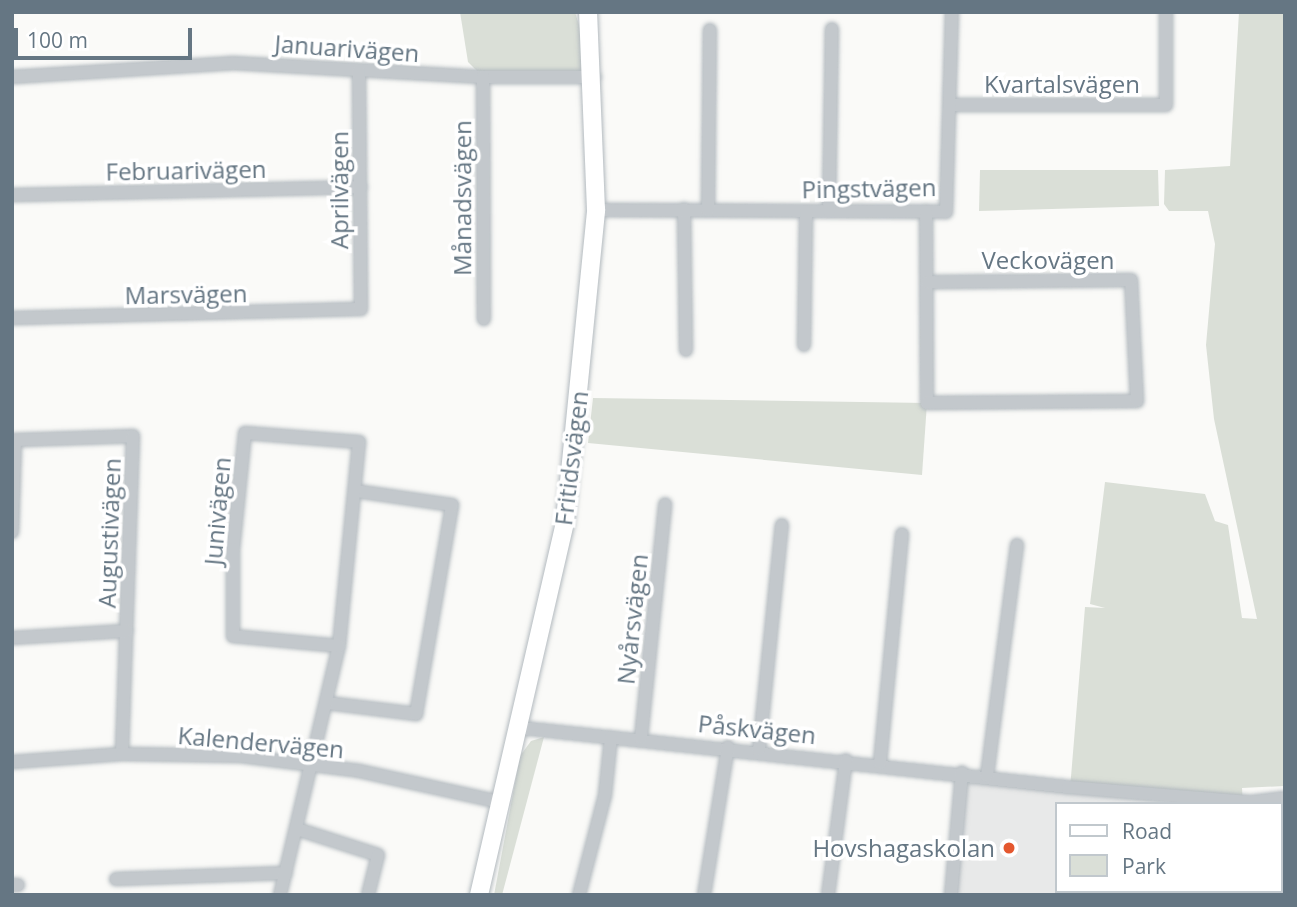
<!DOCTYPE html>
<html>
<head>
<meta charset="utf-8">
<style>
	body { margin:0 }
	#map { position:relative; width:1297px; height:907px; overflow:hidden; background:#fafaf8; font-family:"Open Sans",sans-serif }
	div>[style] { position:absolute }
	.built>* { inset:0; background:#e8e9e9 }
	.green>* { inset:0; background:#dadfd7 }
	.roads { filter:drop-shadow(0 0 2px #b3babf) drop-shadow(0 0 2px #b3babf) }
	.street>* { height:12px; margin:-6px; padding:0 6px; transform-origin:6px; border-radius:6px; background:#c3c8cc }
	.secondary>* { height:18px; margin:-9px; padding:0 9px; transform-origin:9px; border-radius:9px; background:#fff }
	.dots>* { width:19px; height:19px; translate:-50% -50%; box-sizing:border-box; border:4px solid #fff; border-radius:50% }
	span { translate:-50% -50%; white-space:nowrap; text-align:center; line-height:1.15; -webkit-text-stroke:7px #fff; paint-order:stroke }
	.street-label { font-size:24px; color:#657683 }
	.poi-label { font-size:24px; color:#657683 }
	.right { translate:-100% -50%; text-align:right }
	.frame { position:absolute; inset:0; border:14px solid #657683; pointer-events:none }
	.legend { position:absolute; left:1055px; top:802px; width:228px; height:91px; box-sizing:border-box; background:#fff; border:2px solid #c1c8cd; margin:0; padding:9px 12px; list-style:none; font-size:21px; color:#657683 }
	.legend li { display:flex; align-items:center; gap:14px; height:35px }
	.legend b { width:35px; border:2px solid #c1c8cd }
	.scale { position:absolute; left:14px; top:28px; width:178px; height:32px; box-sizing:border-box; border:4px solid #657683; border-top:0; padding-left:9px; font-size:21px; line-height:24px; white-space:nowrap; color:#657683; -webkit-text-stroke:5px #fff; paint-order:stroke }
</style>
</head>
<body>
<div id="map">
	<div class="built">
		<div style="clip-path:polygon(967px 782px,1188px 804px,1057px 804px,1057px 891px,1192px 895px,955px 895px)"></div>
	</div>
	<div class="green">
		<div style="clip-path:polygon(460px 12px,575px 12px,595px 77px,483px 77px,468px 62px)"></div>
		<div style="clip-path:polygon(1239px 12px,1285px 12px,1285px 786px,1242px 788px,1243px 804px,1070px 789px,1085px 607px,1105px 608px,1090px 604px,1105px 482px,1205px 494px,1215px 521px,1228px 525px,1242px 618px,1257px 619px,1214px 419px,1206px 345px,1215px 244px,1208px 211px,1169px 211px,1164px 204px,1165px 170px,1230px 166px)"></div>
		<div style="clip-path:polygon(980px 170px,1158px 170px,1159px 206px,979px 211px)"></div>
		<div style="clip-path:polygon(593px 398px,927px 403px,922px 475px,588px 443px)"></div>
		<div style="clip-path:polygon(544px 737px,502px 895px,494px 895px,520px 756px,531px 741px)"></div>
	</div>
	<div class="roads">
		<div class="street">
			<div style="left:12px;top:77px;width:220px;rotate:-3.6deg"></div>
			<div style="left:232px;top:63px;width:251px;rotate:3.2deg"></div>
			<div style="left:483px;top:77px;width:112px"></div>
			<div style="left:483px;top:77px;width:242px;rotate:89.8deg"></div>
			<div style="left:950px;top:105px;width:216px"></div>
			<div style="left:1166px;top:105px;width:93px;rotate:-90deg"></div>
			<div style="left:12px;top:195px;width:349px;rotate:-1.3deg"></div>
			<div style="left:684px;top:209px;width:141px;rotate:89.2deg"></div>
			<div style="left:596px;top:210px;width:350px;rotate:0.3deg"></div>
			<div style="left:946px;top:212px;width:200px;rotate:-88.3deg"></div>
			<div style="left:708px;top:210px;width:180px;rotate:-89.4deg"></div>
			<div style="left:829px;top:211px;width:182px;rotate:-89.1deg"></div>
			<div style="left:926px;top:211px;width:192px;rotate:89.7deg"></div>
			<div style="left:927px;top:403px;width:210px;rotate:-0.5deg"></div>
			<div style="left:1137px;top:401px;width:121px;rotate:-92.8deg"></div>
			<div style="left:1131px;top:280px;width:204px;rotate:179.4deg"></div>
			<div style="left:12px;top:318px;width:349px;rotate:-1.5deg"></div>
			<div style="left:361px;top:309px;width:239px;rotate:-90.5deg"></div>
			<div style="left:804px;top:345px;width:134px;rotate:-89.1deg"></div>
			<div style="left:12px;top:532px;width:92px;rotate:-88.1deg"></div>
			<div style="left:15px;top:440px;width:118px;rotate:-1.9deg"></div>
			<div style="left:133px;top:436px;width:318px;rotate:92deg"></div>
			<div style="left:12px;top:638px;width:115px;rotate:-3.5deg"></div>
			<div style="left:327px;top:703px;width:90px;rotate:7deg"></div>
			<div style="left:416px;top:714px;width:212px;rotate:-80.2deg"></div>
			<div style="left:452px;top:505px;width:97px;rotate:-171.7deg"></div>
			<div style="left:522px;top:728px;width:549px;rotate:6.17deg"></div>
			<div style="left:1068px;top:787px;width:185px;rotate:4.7deg"></div>
			<div style="left:1252px;top:802px;width:33px;rotate:-7deg"></div>
			<div style="left:641px;top:738px;width:235px;rotate:-84.1deg"></div>
			<div style="left:759px;top:750px;width:226px;rotate:-84.2deg"></div>
			<div style="left:12px;top:762px;width:110px;rotate:-4.2deg"></div>
			<div style="left:122px;top:754px;width:119px;rotate:1deg"></div>
			<div style="left:241px;top:756px;width:119px;rotate:7.2deg"></div>
			<div style="left:359px;top:771px;width:148px;rotate:12.4deg"></div>
			<div style="left:880px;top:763px;width:230px;rotate:-84.5deg"></div>
			<div style="left:987px;top:776px;width:233px;rotate:-82.6deg"></div>
			<div style="left:297px;top:829px;width:85px;rotate:17.8deg"></div>
			<div style="left:378px;top:855px;width:41px;rotate:104deg"></div>
			<div style="left:116px;top:879px;width:170px;rotate:-2deg"></div>
			<div style="left:12px;top:885px;width:6px"></div>
			<div style="left:280px;top:895px;width:256px;rotate:-76.7deg"></div>
			<div style="left:339px;top:646px;width:205px;rotate:-84.4deg"></div>
			<div style="left:359px;top:442px;width:114px;rotate:-175.5deg"></div>
			<div style="left:245px;top:433px;width:117px;rotate:95.9deg"></div>
			<div style="left:233px;top:549px;width:87px;rotate:90deg"></div>
			<div style="left:233px;top:636px;width:106px;rotate:5.4deg"></div>
			<div style="left:579px;top:895px;width:103px;rotate:-75.4deg"></div>
			<div style="left:605px;top:795px;width:58px;rotate:-84.1deg"></div>
			<div style="left:704px;top:895px;width:150px;rotate:-80.8deg"></div>
			<div style="left:828px;top:895px;width:136px;rotate:-82.4deg"></div>
			<div style="left:951px;top:895px;width:123px;rotate:-84.9deg"></div>
		</div>
		<div class="secondary">
			<div style="left:479px;top:895px;width:383px;rotate:-77deg"></div>
			<div style="left:565px;top:522px;width:314px;rotate:-84.3deg"></div>
			<div style="left:596px;top:210px;width:198px;rotate:-92.3deg"></div>
		</div>
	</div>
	<div class="dots">
		<div style="left:1009px;top:848px;background:#e4572e"></div>
	</div>
	<div class="street-label">
		<span style="left:347px;top:48px;rotate:4deg">Januarivägen</span>
		<span style="left:1062px;top:84px">Kvartalsvägen</span>
		<span style="left:186px;top:170px;rotate:-1deg">Februarivägen</span>
		<span style="left:869px;top:188px;rotate:-1deg">Pingstvägen</span>
		<span style="left:339px;top:190px;rotate:-90deg">Aprilvägen</span>
		<span style="left:462px;top:198px;rotate:-90deg">Månadsvägen</span>
		<span style="left:1048px;top:260px">Veckovägen</span>
		<span style="left:186px;top:294px;rotate:-1deg">Marsvägen</span>
		<span style="left:571px;top:458px;rotate:-83deg">Fritidsvägen</span>
		<span style="left:217px;top:511px;rotate:-85deg">Junivägen</span>
		<span style="left:109px;top:533px;rotate:-88deg">Augustivägen</span>
		<span style="left:632px;top:619px;rotate:-84deg">Nyårsvägen</span>
		<span style="left:757px;top:729px;rotate:6deg">Påskvägen</span>
		<span style="left:261px;top:742px;rotate:5deg">Kalendervägen</span>
	</div>
	<div class="poi-label">
		<span class="right" style="left:995px;top:848px">Hovshagaskolan</span>
	</div>
	<div class="frame"></div>
	<ul class="legend">
	<li><b style="height:9px;background:#fff"></b>Road</li>
	<li><b style="height:19px;background:#dadfd7"></b>Park</li>
	</ul>
	<div class="scale">100 m</div>
</div>
</body>
</html>
